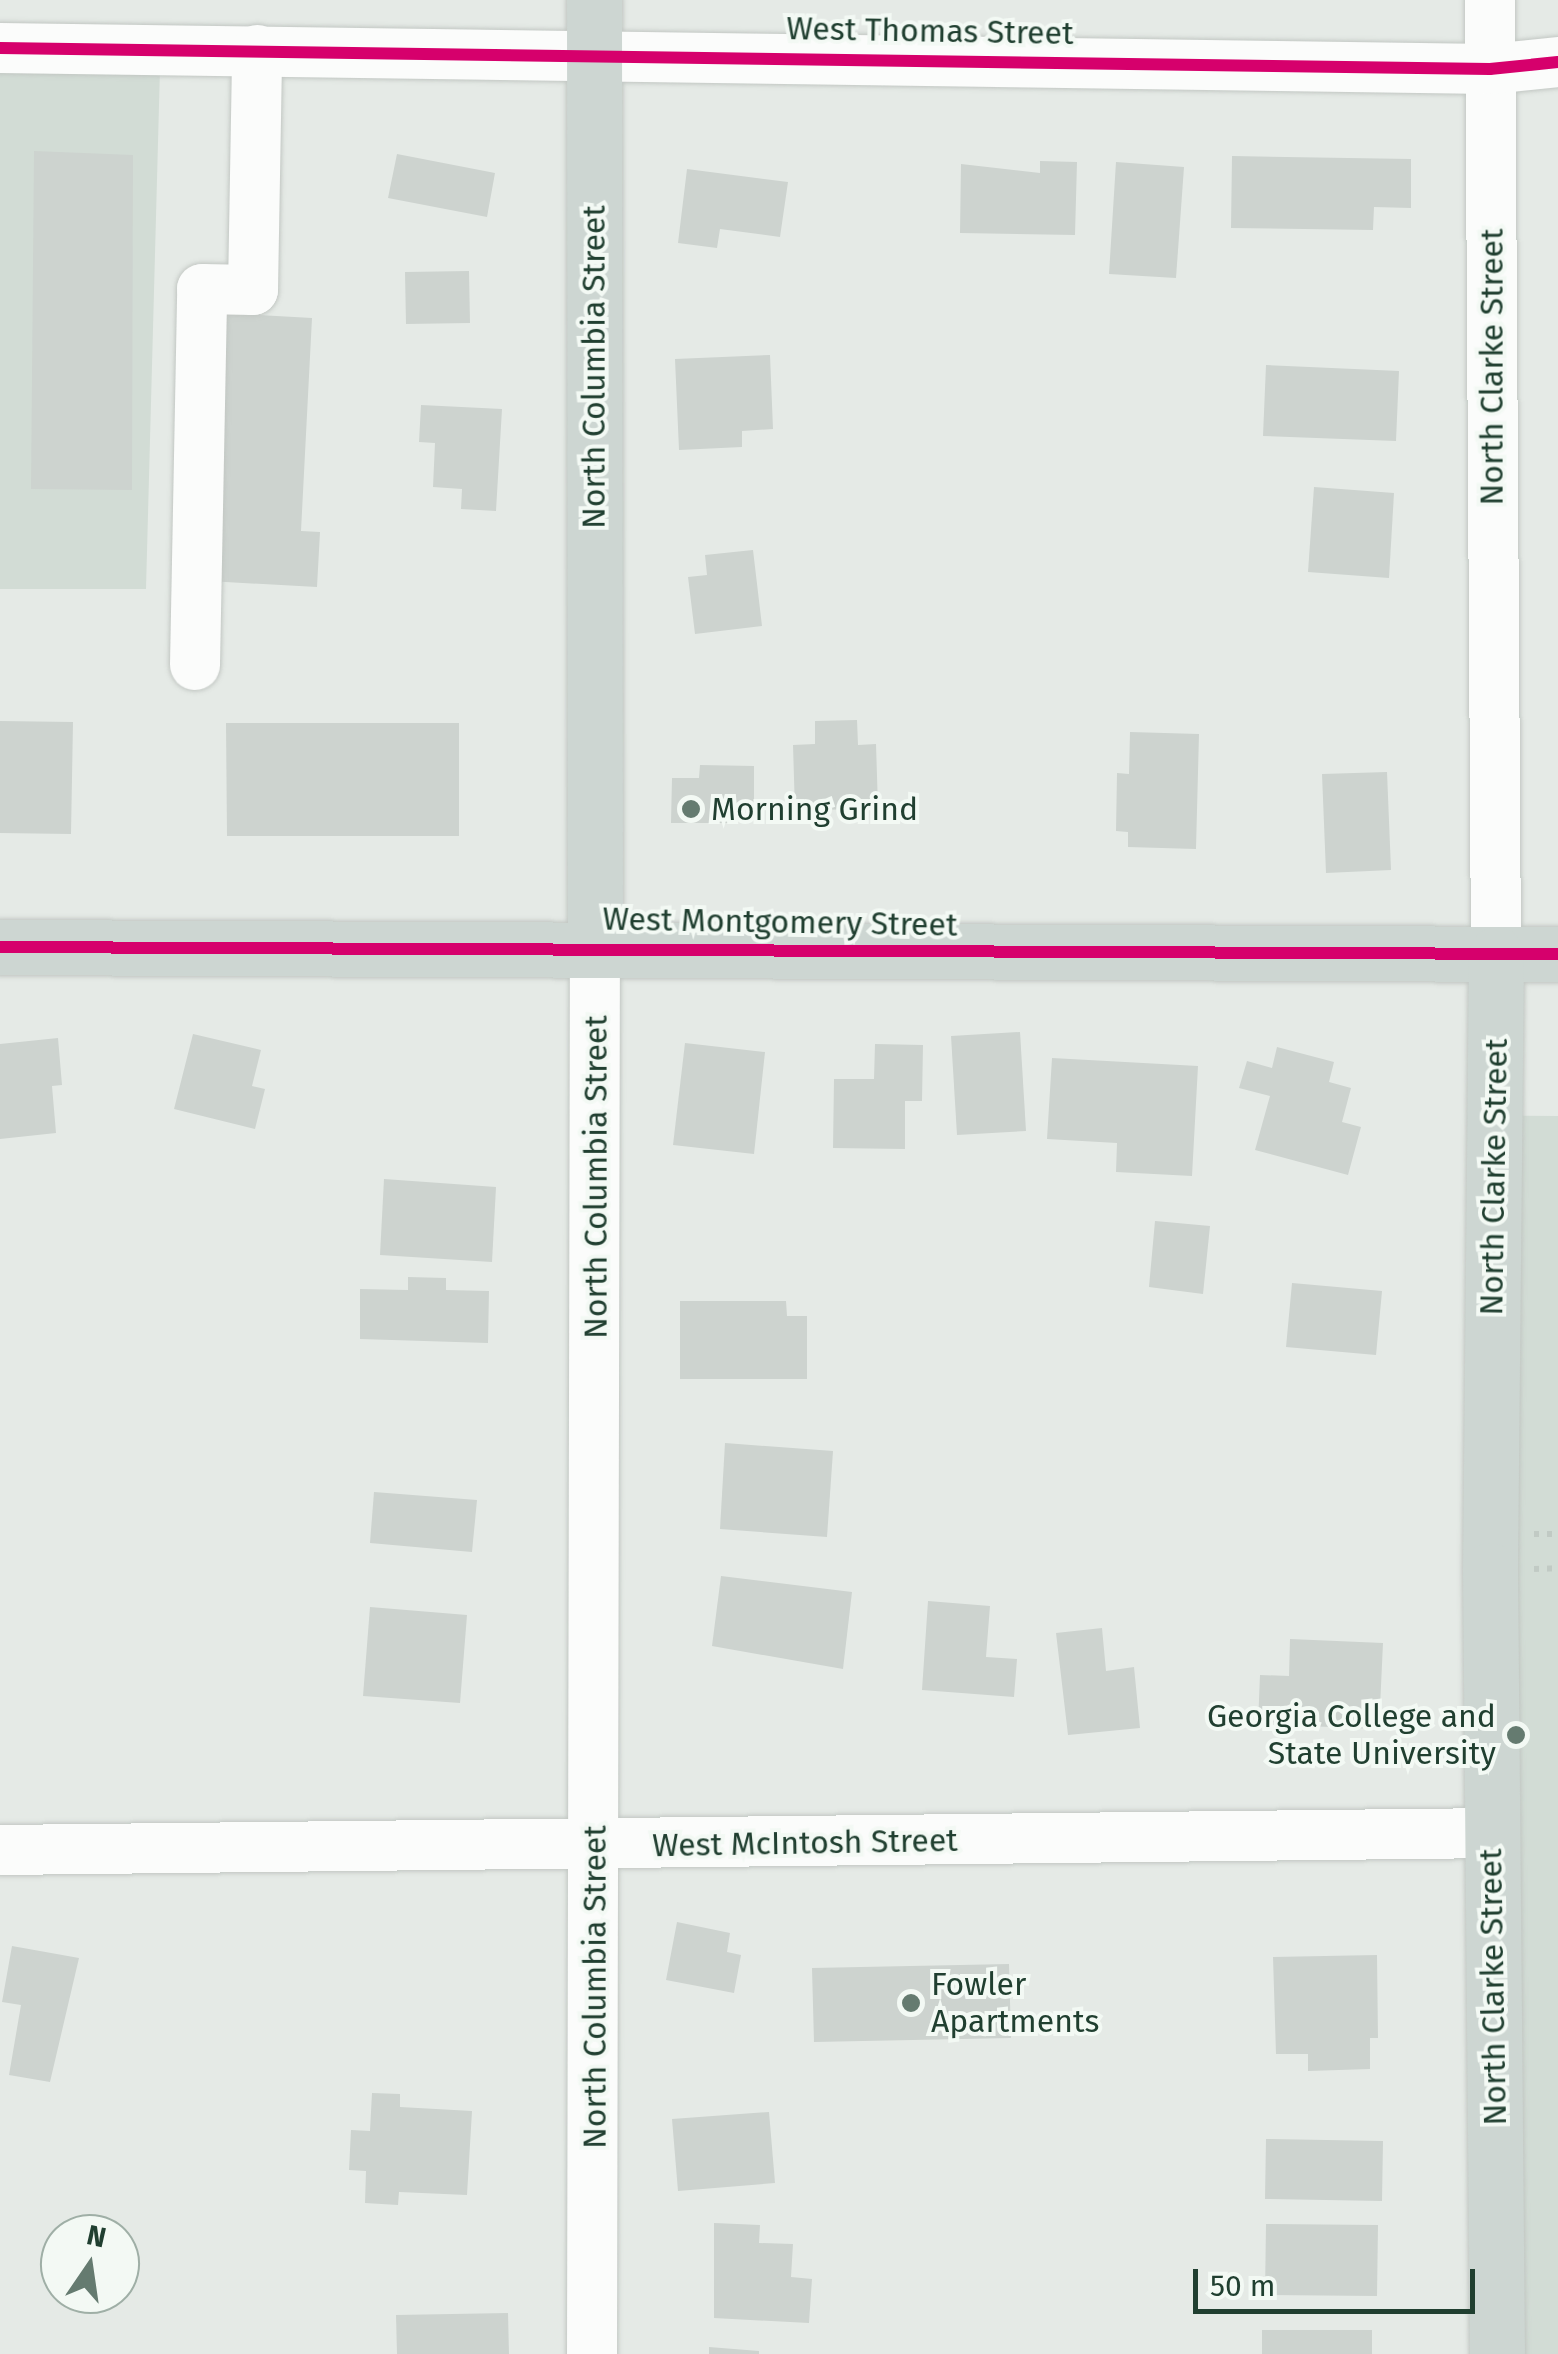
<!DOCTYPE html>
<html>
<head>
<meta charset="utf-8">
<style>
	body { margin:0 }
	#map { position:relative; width:1558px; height:2354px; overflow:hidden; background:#e5eae6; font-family:"Fira Sans",sans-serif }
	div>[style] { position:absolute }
	.built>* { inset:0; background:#d2dcd5 }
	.building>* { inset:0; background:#cdd3cf }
	.path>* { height:6px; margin-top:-3px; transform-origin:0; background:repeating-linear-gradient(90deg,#c1cac4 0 5px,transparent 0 13px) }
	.roads { filter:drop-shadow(0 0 2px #c2c7c3) drop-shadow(0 0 2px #c2c7c3) }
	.minor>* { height:50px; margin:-25px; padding:0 25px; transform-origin:25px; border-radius:25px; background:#fbfcfb }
	.major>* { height:55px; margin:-27.5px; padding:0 27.5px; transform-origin:27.5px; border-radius:27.5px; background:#cdd6d2 }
	.cycleway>* { height:12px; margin:-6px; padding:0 6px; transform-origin:6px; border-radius:6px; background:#d6006c }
	.dots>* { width:28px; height:28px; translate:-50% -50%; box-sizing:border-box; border:5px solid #f3f9f4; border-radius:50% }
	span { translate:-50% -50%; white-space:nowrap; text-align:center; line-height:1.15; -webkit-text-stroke:8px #f3f9f4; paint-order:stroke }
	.street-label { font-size:32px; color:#203f30 }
	.poi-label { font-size:32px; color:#203f30 }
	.left { translate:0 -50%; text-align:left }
	.right { translate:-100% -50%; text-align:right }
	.north { position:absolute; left:40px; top:2214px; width:100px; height:100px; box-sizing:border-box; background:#f3f9f4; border:2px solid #9fafa6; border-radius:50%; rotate:13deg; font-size:28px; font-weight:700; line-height:40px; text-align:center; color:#203f30 }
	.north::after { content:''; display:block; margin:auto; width:35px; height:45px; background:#657b70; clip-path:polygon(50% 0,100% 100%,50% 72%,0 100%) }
	.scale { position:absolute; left:1193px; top:2269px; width:282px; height:45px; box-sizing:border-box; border:5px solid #203f30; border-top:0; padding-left:12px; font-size:30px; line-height:35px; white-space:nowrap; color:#203f30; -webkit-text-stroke:8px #f3f9f4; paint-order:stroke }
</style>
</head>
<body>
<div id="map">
	<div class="built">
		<div style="clip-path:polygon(0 67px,160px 68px,146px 589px,0 589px)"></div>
		<div style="clip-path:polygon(1467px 1115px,1558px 1116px,1558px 2354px,1479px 2354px)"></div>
	</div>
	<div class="building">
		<div style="clip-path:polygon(34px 151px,133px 155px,132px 490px,31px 489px)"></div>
		<div style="clip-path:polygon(397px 154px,495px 173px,487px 217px,388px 198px)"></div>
		<div style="clip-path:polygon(1232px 156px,1411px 159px,1411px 208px,1374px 207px,1373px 230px,1231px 228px)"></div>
		<div style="clip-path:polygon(1040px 161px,1077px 162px,1075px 235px,960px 233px,961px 164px,1040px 173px)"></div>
		<div style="clip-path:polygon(1116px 162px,1184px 167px,1176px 278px,1109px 274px)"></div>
		<div style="clip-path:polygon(687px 169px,788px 182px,780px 237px,720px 229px,717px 248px,678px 243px)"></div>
		<div style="clip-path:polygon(469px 271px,470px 323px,406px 324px,405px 272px)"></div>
		<div style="clip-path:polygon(222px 313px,312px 318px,301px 531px,320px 532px,317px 587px,208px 581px)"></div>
		<div style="clip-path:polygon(770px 355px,773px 429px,742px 431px,742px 447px,679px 450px,675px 359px)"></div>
		<div style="clip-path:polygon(1266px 365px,1399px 371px,1396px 441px,1263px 436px)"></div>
		<div style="clip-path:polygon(421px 405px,502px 409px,496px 511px,461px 509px,462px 489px,433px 487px,435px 443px,419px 442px)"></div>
		<div style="clip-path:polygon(1314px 487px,1394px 493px,1389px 578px,1308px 572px)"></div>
		<div style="clip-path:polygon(753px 550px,762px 626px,695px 634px,688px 577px,707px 575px,705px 555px)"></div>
		<div style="clip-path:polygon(857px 720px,858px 745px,876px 744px,878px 808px,795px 811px,793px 745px,815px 744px,815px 721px)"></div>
		<div style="clip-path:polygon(0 721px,73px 722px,71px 834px,0 833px)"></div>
		<div style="clip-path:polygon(226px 723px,459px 723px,459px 836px,227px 836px)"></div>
		<div style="clip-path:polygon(1130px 732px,1199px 734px,1196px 849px,1128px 847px,1128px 832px,1116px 831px,1117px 773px,1129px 774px)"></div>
		<div style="clip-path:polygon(700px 765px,754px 766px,754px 808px,737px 807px,737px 823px,671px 823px,672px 778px,699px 778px)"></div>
		<div style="clip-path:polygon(1387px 772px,1391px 870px,1326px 873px,1322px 774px)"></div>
		<div style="clip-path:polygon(1020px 1032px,1026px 1131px,957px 1135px,951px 1036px)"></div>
		<div style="clip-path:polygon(193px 1034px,261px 1050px,252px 1086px,265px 1089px,255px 1129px,174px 1109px)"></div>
		<div style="clip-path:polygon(58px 1038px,62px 1085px,52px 1086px,56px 1133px,0 1139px,0 1044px)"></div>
		<div style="clip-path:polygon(685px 1043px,765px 1052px,754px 1154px,673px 1145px)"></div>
		<div style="clip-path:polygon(875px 1044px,923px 1045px,922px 1101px,905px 1101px,905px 1149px,833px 1148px,834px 1079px,874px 1079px)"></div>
		<div style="clip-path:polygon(1277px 1047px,1334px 1062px,1329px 1082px,1351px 1088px,1342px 1122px,1361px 1127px,1348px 1175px,1255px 1150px,1270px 1096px,1239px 1088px,1247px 1061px,1272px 1068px)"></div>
		<div style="clip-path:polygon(1052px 1058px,1198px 1066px,1192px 1176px,1116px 1172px,1117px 1143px,1047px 1139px)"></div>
		<div style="clip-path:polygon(384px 1179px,496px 1187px,492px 1262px,380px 1255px)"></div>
		<div style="clip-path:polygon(1155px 1221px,1210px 1226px,1203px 1294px,1149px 1287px)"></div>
		<div style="clip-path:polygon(408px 1277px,446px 1278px,446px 1290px,489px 1291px,488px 1343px,360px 1339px,360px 1289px,408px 1290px)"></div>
		<div style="clip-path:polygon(1292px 1283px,1382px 1291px,1376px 1355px,1286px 1347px)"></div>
		<div style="clip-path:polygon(680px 1301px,786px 1301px,787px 1316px,807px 1316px,807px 1379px,680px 1379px)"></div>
		<div style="clip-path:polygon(725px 1443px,833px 1451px,827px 1537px,720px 1529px)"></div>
		<div style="clip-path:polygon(374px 1492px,477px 1500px,472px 1552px,370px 1543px)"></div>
		<div style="clip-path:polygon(721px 1576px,852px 1592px,843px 1669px,712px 1646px)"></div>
		<div style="clip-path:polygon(928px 1601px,990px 1606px,986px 1657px,1017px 1659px,1014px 1697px,922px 1690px)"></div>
		<div style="clip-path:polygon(370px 1607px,467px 1615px,460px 1703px,363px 1696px)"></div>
		<div style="clip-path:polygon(1102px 1628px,1106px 1671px,1134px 1667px,1140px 1728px,1068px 1735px,1056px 1633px)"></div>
		<div style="clip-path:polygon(1290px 1639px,1383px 1643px,1379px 1729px,1258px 1724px,1260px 1675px,1289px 1676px)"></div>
		<div style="clip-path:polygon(677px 1922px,730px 1933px,727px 1952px,741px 1955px,734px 1993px,666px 1980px)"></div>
		<div style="clip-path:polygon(12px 1946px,79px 1958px,50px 2082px,9px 2075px,21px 2005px,2px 2002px)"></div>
		<div style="clip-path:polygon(1377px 1955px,1378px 2038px,1370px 2038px,1370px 2069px,1308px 2071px,1308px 2054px,1276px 2054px,1273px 1957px)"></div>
		<div style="clip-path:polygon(1009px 1964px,1011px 2038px,814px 2042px,812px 1968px)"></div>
		<div style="clip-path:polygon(372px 2093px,400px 2094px,400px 2107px,472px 2111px,467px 2195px,399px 2192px,398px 2205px,365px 2203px,366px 2171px,349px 2170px,351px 2130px,370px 2131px)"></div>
		<div style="clip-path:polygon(769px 2112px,775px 2183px,678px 2191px,672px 2119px)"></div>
		<div style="clip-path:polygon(1266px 2139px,1383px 2141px,1382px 2201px,1265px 2199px)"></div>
		<div style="clip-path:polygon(714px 2223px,760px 2225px,759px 2243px,793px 2244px,791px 2277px,812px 2279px,809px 2323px,714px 2318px)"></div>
		<div style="clip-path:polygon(1266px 2224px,1378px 2225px,1377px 2296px,1265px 2295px)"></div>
		<div style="clip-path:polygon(508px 2313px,509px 2354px,397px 2354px,396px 2315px)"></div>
		<div style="clip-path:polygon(1262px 2330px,1372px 2330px,1372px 2354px,1262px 2354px)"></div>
		<div style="clip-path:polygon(709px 2347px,759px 2351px,759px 2354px,709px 2354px)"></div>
	</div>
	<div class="path">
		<div style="left:1534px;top:1534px;width:24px"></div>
		<div style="left:1534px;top:1569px;width:24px;rotate:-2deg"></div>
	</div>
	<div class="roads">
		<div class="minor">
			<div style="left:1490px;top:0;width:954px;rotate:89.64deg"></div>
			<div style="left:0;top:48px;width:1490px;rotate:0.81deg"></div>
			<div style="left:1490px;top:69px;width:68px;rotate:-5.9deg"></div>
			<div style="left:195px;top:665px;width:376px;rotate:-88.9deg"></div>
			<div style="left:202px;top:289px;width:51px;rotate:1.1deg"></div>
			<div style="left:253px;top:290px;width:240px;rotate:-89deg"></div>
			<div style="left:0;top:1850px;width:1491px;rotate:-0.65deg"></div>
			<div style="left:592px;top:2354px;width:1408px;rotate:-89.88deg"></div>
		</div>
		<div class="major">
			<div style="left:594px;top:0;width:946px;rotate:89.94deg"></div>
			<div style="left:0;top:947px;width:1558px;rotate:0.26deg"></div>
			<div style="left:1496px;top:954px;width:616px;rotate:90.56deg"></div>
			<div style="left:1490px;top:1570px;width:784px;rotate:89.49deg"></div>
		</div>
	</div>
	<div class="cycleway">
		<div style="left:0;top:48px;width:1490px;rotate:0.81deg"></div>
		<div style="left:1490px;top:69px;width:68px;rotate:-5.9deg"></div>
		<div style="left:0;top:947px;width:1558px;rotate:0.26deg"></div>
	</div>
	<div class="dots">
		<div style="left:691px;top:809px;background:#657b70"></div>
		<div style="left:1516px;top:1735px;background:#657b70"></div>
		<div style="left:911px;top:2003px;background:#657b70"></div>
	</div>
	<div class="street-label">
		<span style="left:930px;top:31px;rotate:1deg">West Thomas Street</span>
		<span style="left:594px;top:367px;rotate:-90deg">North Columbia Street</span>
		<span style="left:1492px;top:367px;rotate:-90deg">North Clarke Street</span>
		<span style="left:780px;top:922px;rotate:1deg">West Montgomery Street</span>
		<span style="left:596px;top:1177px;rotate:-90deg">North Columbia Street</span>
		<span style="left:1494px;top:1177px;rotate:-89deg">North Clarke Street</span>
		<span style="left:805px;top:1843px;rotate:-1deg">West McIntosh Street</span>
		<span style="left:595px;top:1987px;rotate:-90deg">North Columbia Street</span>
		<span style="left:1493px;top:1987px;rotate:-91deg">North Clarke Street</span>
	</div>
	<div class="poi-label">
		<span class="left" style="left:711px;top:809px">Morning Grind</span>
		<span class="right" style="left:1496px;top:1735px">Georgia College and<br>State University</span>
		<span class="left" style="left:931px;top:2003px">Fowler<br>Apartments</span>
	</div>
	<div class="north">N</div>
	<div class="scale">50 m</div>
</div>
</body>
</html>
